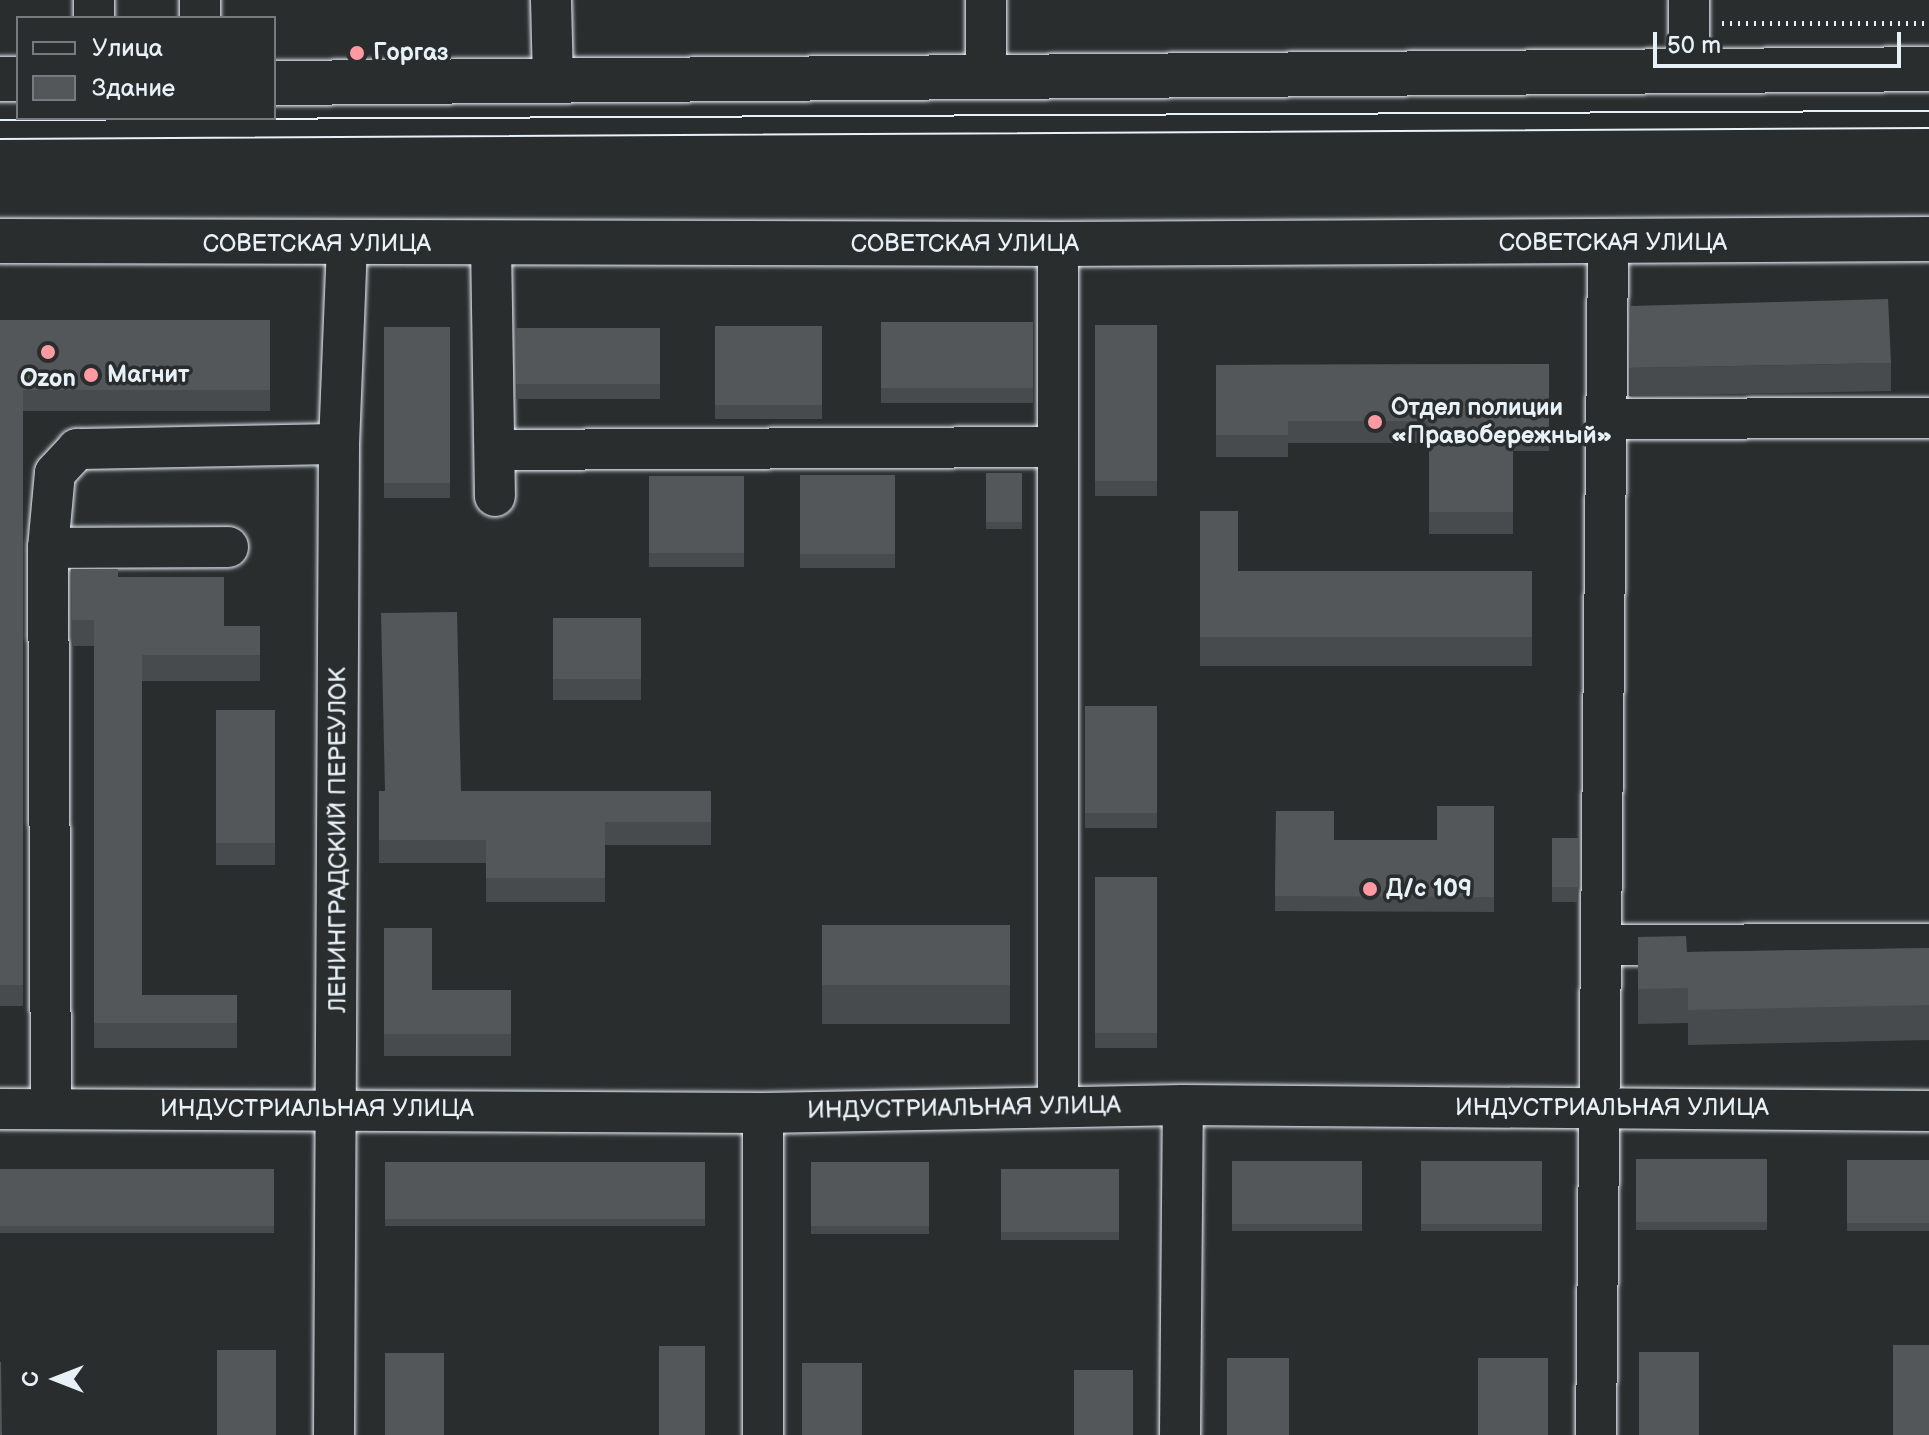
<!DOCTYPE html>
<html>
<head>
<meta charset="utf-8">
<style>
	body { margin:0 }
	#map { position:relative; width:1929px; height:1435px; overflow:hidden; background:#2a2d2e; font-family:"Balsamiq Sans",sans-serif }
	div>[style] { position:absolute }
	.path>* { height:5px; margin-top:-2.5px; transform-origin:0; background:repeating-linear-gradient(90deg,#e8f1f8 0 2px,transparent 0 8px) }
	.roads { filter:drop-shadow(0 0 2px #e8f1f8) drop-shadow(0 0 2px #e8f1f8) }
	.minor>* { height:40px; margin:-20px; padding:0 20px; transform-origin:20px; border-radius:20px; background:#2a2d2e }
	.major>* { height:44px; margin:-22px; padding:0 22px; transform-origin:22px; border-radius:22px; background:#2a2d2e }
	.tram>* { height:2px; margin:-1px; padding:0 1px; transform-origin:1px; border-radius:1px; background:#e8f1f8 }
	.wall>* { inset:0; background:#474b4d }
	.building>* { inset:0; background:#535759 }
	.dots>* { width:22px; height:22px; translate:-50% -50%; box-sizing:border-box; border:4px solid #2a2d2e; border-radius:50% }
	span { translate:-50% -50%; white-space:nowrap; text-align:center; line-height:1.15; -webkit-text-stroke:7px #2a2d2e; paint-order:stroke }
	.poi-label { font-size:24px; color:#e8f1f8; font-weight:700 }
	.left { translate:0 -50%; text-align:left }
	.street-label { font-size:24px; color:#e8f1f8 }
	.legend { position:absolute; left:16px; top:16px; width:260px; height:104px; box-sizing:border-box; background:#2a2d2e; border:2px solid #767b7f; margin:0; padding:10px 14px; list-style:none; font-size:24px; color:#e8f1f8 }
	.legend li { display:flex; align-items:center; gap:16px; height:40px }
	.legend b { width:40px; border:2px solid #767b7f }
	.north { position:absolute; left:16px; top:1339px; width:80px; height:80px; -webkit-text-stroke:6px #2a2d2e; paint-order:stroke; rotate:270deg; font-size:22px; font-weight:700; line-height:32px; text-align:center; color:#e8f1f8 }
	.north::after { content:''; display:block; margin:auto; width:28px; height:36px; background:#e8f1f8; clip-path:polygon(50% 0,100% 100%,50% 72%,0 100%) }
	.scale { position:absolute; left:1653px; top:32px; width:248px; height:36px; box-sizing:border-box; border:4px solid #e8f1f8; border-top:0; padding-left:10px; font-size:24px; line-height:28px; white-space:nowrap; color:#e8f1f8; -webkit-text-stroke:6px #2a2d2e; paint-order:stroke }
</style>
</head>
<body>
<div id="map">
	<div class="path">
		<div style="left:1722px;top:23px;width:207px"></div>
	</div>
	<div class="roads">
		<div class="minor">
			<div style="left:94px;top:0;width:18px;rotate:90deg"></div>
			<div style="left:200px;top:0;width:18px;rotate:90deg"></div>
			<div style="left:551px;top:0;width:82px;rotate:88.6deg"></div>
			<div style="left:986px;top:0;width:77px;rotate:90deg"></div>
			<div style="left:1689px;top:73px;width:73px;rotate:-90deg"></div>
			<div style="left:491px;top:244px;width:252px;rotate:89.1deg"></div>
			<div style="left:1058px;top:244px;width:861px;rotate:90deg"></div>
			<div style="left:1607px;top:419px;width:322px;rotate:-0.2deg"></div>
			<div style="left:495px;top:450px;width:563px;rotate:-0.31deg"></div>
			<div style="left:228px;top:547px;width:180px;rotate:179.7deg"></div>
			<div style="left:48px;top:548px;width:75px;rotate:-84.7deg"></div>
			<div style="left:55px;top:473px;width:33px;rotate:-47deg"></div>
			<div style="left:77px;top:449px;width:262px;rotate:-1.1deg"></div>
			<div style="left:48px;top:548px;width:561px;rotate:89.69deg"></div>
			<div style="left:1604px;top:945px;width:325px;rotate:-0.2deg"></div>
			<div style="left:0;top:1109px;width:763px;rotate:0.3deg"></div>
			<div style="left:763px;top:1113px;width:420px;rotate:-1.1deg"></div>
			<div style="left:1183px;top:1105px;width:746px;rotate:0.46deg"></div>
			<div style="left:334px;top:1435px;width:991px;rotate:-89.71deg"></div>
			<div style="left:339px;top:444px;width:200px;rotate:-87.7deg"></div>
			<div style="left:763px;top:1435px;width:322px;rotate:-90deg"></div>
			<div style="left:1180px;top:1435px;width:330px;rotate:-89.5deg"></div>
			<div style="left:1596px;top:1435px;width:1192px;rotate:-89.42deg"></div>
		</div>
		<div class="major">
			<div style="left:0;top:79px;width:18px"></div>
			<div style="left:274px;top:83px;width:1655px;rotate:-0.48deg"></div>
			<div style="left:0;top:241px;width:1058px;rotate:0.16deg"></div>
			<div style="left:1058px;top:244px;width:871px;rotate:-0.33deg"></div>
		</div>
	</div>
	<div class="tram">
		<div style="left:0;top:120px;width:1929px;rotate:-0.27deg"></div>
		<div style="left:0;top:139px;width:1929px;rotate:-0.33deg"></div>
	</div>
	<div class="wall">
		<div style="clip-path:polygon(0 320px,270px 320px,270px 411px,23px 411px,23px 1006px,0 1006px)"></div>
		<div style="clip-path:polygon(881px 322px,1033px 322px,1033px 403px,881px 403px)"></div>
		<div style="clip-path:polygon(1095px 325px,1157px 325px,1157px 496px,1095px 496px)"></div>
		<div style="clip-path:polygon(715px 326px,822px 326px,822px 419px,715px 419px)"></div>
		<div style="clip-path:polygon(384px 327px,450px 327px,450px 498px,384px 498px)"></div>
		<div style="clip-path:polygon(516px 328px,660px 328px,660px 399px,516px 399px)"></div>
		<div style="clip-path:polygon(1891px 363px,1891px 391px,1629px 396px,1629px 368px)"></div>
		<div style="clip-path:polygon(1549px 364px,1549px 451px,1513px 451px,1513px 534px,1429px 534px,1429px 443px,1288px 443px,1288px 457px,1216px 457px,1216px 365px)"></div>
		<div style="clip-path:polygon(986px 473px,1022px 473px,1022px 529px,986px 529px)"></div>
		<div style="clip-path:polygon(800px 475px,895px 475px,895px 568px,800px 568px)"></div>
		<div style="clip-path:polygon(649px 476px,744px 476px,744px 567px,649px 567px)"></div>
		<div style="clip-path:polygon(1200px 511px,1238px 571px,1532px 571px,1532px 666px,1200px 666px)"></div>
		<div style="clip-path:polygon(71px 569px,118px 577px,224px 626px,260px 626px,260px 681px,142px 681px,142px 995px,237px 995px,237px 1048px,94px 1048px,94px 646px,72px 646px)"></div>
		<div style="clip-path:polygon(553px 618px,641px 618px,641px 700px,553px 700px)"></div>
		<div style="clip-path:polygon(1085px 706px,1157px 706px,1157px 828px,1085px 828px)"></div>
		<div style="clip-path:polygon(216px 710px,275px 710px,275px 865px,216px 865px)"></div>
		<div style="clip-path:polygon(379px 791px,711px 791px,711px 845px,605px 845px,605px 902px,486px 902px,486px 863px,379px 863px)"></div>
		<div style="clip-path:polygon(1494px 806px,1494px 912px,1275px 911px,1276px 811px,1334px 840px,1437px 840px)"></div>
		<div style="clip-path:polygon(1552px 838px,1579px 838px,1578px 902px,1552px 902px)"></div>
		<div style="clip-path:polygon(1095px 877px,1157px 877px,1157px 1048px,1095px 1048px)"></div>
		<div style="clip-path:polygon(822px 925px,1010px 925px,1010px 1024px,822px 1024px)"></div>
		<div style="clip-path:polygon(384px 928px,432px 990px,511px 990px,511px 1056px,384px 1056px)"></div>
		<div style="clip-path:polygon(1638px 937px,1687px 952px,1929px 948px,1929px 1040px,1688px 1045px,1688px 1023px,1638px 1024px)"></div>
		<div style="clip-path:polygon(1636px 1159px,1767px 1159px,1767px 1230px,1636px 1230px)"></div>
		<div style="clip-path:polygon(1847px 1160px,1929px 1160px,1929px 1231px,1847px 1231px)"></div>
		<div style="clip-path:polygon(1232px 1161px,1362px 1161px,1362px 1231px,1232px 1231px)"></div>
		<div style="clip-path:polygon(1421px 1161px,1542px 1161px,1542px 1231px,1421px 1231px)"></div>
		<div style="clip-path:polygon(385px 1162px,705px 1162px,705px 1226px,385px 1226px)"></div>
		<div style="clip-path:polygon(811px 1162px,929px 1162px,929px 1234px,811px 1234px)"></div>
		<div style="clip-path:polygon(0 1169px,274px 1169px,274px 1233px,0 1233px)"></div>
		<div style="clip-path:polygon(1001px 1169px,1119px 1169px,1119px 1240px,1001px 1240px)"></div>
	</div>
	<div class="building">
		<div style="clip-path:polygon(1888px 299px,1891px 363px,1629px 368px,1630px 306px)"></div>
		<div style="clip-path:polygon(0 320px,270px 320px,270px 390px,23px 390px,23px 985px,0 985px)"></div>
		<div style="clip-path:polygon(881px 322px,1033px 322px,1033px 388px,881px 388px)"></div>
		<div style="clip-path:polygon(1095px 325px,1157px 325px,1157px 481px,1095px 481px)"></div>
		<div style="clip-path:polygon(715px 326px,822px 326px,822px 405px,715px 405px)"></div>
		<div style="clip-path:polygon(384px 327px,450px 327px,450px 483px,384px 483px)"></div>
		<div style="clip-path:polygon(516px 328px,660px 328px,660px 384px,516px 384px)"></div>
		<div style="clip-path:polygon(1549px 364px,1549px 429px,1513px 429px,1513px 512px,1429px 512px,1429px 421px,1288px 421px,1288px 435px,1216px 435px,1216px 365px)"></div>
		<div style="clip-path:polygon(986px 473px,1022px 473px,1022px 522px,986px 522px)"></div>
		<div style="clip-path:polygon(800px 475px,895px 475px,895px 554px,800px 554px)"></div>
		<div style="clip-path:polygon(649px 476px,744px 476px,744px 553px,649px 553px)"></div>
		<div style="clip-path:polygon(1200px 511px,1238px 511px,1238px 571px,1532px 571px,1532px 637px,1200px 637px)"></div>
		<div style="clip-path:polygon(71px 569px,118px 569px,118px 577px,224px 577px,224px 626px,260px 626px,260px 655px,142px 655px,142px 995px,237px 995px,237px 1023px,94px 1023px,94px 620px,72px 620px)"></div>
		<div style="clip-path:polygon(457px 612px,461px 791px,711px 791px,711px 822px,605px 822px,605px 878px,486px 878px,486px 840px,379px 840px,379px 791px,385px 791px,381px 613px)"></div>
		<div style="clip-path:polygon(553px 618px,641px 618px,641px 679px,553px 679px)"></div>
		<div style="clip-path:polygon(1085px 706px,1157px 706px,1157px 813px,1085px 813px)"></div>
		<div style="clip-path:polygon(216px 710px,275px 710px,275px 843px,216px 843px)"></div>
		<div style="clip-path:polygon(1437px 806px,1494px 806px,1494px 897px,1275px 896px,1276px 811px,1334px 811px,1334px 840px,1437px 840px)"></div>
		<div style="clip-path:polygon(1552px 838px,1579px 838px,1578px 887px,1552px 887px)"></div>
		<div style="clip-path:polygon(1095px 877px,1157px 877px,1157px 1033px,1095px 1033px)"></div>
		<div style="clip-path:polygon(822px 925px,1010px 925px,1010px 985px,822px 985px)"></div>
		<div style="clip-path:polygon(384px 928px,432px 928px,432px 990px,511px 990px,511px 1034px,384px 1034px)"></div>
		<div style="clip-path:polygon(1686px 936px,1687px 952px,1929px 948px,1929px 1005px,1688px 1010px,1688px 988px,1638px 989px,1638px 937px)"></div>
		<div style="clip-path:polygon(1636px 1159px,1767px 1159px,1767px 1222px,1636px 1222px)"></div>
		<div style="clip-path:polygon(1847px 1160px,1929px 1160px,1929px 1223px,1847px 1223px)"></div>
		<div style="clip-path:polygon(1232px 1161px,1362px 1161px,1362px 1224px,1232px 1224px)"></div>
		<div style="clip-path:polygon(1421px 1161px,1542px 1161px,1542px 1224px,1421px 1224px)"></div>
		<div style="clip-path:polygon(385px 1162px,705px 1162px,705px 1219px,385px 1219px)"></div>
		<div style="clip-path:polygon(811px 1162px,929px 1162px,929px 1226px,811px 1226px)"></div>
		<div style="clip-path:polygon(0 1169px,274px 1169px,274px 1226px,0 1226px)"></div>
		<div style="clip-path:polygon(1001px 1169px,1119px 1169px,1119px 1232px,1001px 1232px)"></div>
		<div style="clip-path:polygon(1893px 1345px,1929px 1345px,1929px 1435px,1893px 1435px)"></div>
		<div style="clip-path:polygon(659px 1346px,705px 1346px,705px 1435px,659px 1435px)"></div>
		<div style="clip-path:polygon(217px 1350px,276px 1350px,276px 1435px,217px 1435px)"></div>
		<div style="clip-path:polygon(1639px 1352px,1699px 1352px,1699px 1435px,1639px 1435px)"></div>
		<div style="clip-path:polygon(385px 1353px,444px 1353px,444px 1435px,385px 1435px)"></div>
		<div style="clip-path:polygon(1227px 1358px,1289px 1358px,1289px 1435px,1227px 1435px)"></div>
		<div style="clip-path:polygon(1478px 1358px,1548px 1358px,1548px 1435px,1478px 1435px)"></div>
		<div style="clip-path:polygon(0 1362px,1px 1362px,2px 1435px,0 1435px)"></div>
		<div style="clip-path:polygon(802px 1363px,862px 1363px,862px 1435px,802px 1435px)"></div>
		<div style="clip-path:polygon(1074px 1370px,1133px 1370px,1133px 1435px,1074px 1435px)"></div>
	</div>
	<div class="dots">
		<div style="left:357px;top:53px;background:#ff9aa2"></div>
		<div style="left:48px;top:352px;background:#ff9aa2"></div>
		<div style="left:91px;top:375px;background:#ff9aa2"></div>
		<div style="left:1375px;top:422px;background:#ff9aa2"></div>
		<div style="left:1370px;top:889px;background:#ff9aa2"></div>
	</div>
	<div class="poi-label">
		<span class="left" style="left:373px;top:53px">Горгаз</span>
		<span class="left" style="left:107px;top:375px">Магнит</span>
		<span style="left:48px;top:379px">Ozon</span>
		<span class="left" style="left:1391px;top:422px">Отдел полиции<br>«Правобережный»</span>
		<span class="left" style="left:1386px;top:889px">Д/с 109</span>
	</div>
	<div class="street-label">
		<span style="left:1613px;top:243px">СОВЕТСКАЯ УЛИЦА</span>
		<span style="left:317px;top:244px">СОВЕТСКАЯ УЛИЦА</span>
		<span style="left:965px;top:244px">СОВЕТСКАЯ УЛИЦА</span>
		<span style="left:338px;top:840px;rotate:-90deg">ЛЕНИНГРАДСКИЙ ПЕРЕУЛОК</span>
		<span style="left:964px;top:1108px;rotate:-1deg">ИНДУСТРИАЛЬНАЯ УЛИЦА</span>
		<span style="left:1612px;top:1108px">ИНДУСТРИАЛЬНАЯ УЛИЦА</span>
		<span style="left:317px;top:1109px">ИНДУСТРИАЛЬНАЯ УЛИЦА</span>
	</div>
	<ul class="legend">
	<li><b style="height:10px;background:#2a2d2e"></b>Улица</li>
	<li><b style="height:22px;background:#535759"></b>Здание</li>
	</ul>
	<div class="north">С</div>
	<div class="scale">50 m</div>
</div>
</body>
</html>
